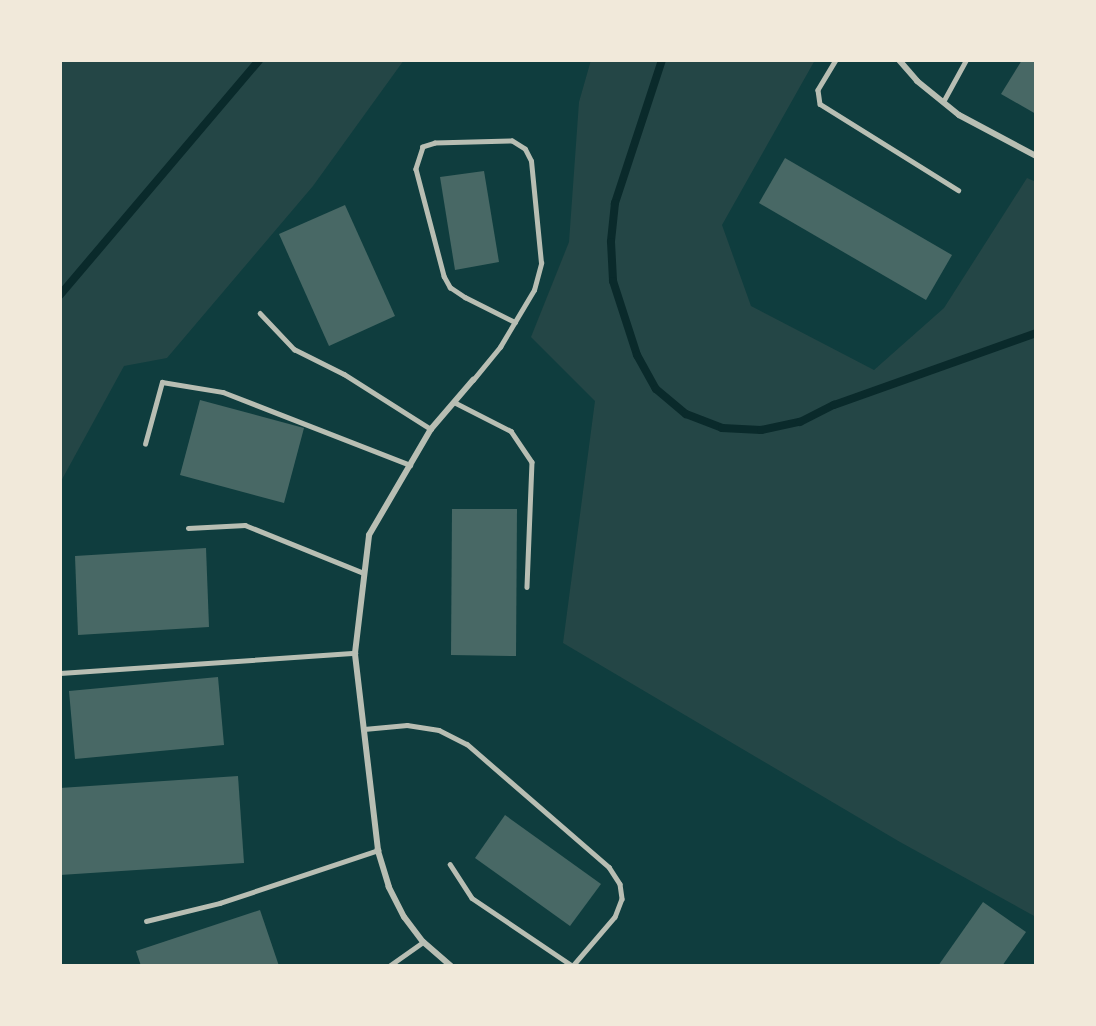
<!DOCTYPE html>
<style>
body{margin:0}
#map{position:relative;width:1096px;height:1026px;overflow:hidden;background:#0f3d3e;font-family:"PT Serif",serif}
div>[style]{position:absolute}
.green>*{inset:0;background:#244646}
.stream>*{height:8px;margin:-4px;padding:0 4px;transform-origin:4px;border-radius:4px;background:#0a2a2b}
.building>*{inset:0;background:#486865}
.service>*{height:4.5px;margin:-2.25px;padding:0 2.25px;transform-origin:2.25px;border-radius:2.25px;background:#b8beb3}
.minor>*{height:6px;margin:-3px;padding:0 3px;transform-origin:3px;border-radius:3px;background:#b8beb3}
span{translate:-50% -50%;white-space:nowrap;text-align:center;line-height:1.15;-webkit-text-stroke:4.5px #f1e9da;paint-order:stroke}
.frame{position:absolute;inset:0;border:62px solid #f1e9da;pointer-events:none}
</style>
<div id="map">
<div class="green">
<div style="clip-path:polygon(60px 60px,404px 60px,313px 186px,167px 358px,124px 366px,60px 483px)"></div>
<div style="clip-path:polygon(591px 60px,815px 60px,722px 225px,751px 306px,874px 370px,944px 308px,1027px 178px,1036px 182px,1036px 917px,900px 842px,563px 643px,595px 401px,531px 337px,569px 242px,579px 102px)"></div>
</div>
<div class="stream">
<div style="left:662px;top:60px;width:151px;rotate:108.2deg"></div>
<div style="left:615px;top:203px;width:39px;rotate:96deg"></div>
<div style="left:611px;top:242px;width:39px;rotate:87deg"></div>
<div style="left:613px;top:281px;width:78px;rotate:72deg"></div>
<div style="left:637px;top:355px;width:39px;rotate:61deg"></div>
<div style="left:656px;top:389px;width:39px;rotate:40deg"></div>
<div style="left:686px;top:414px;width:39px;rotate:21deg"></div>
<div style="left:722px;top:428px;width:39px;rotate:3deg"></div>
<div style="left:761px;top:430px;width:40px;rotate:-12deg"></div>
<div style="left:800px;top:422px;width:38px;rotate:-27deg"></div>
<div style="left:834px;top:405px;width:214px;rotate:-19.6deg"></div>
<div style="left:60px;top:295px;width:308px;rotate:-49.7deg"></div>
</div>
<div class="building">
<div style="clip-path:polygon(1022px 60px,1036px 60px,1036px 114px,1001px 94px)"></div>
<div style="clip-path:polygon(785px 158px,952px 255px,926px 300px,759px 203px)"></div>
<div style="clip-path:polygon(484px 171px,499px 262px,455px 270px,440px 177px)"></div>
<div style="clip-path:polygon(345px 205px,395px 316px,329px 346px,279px 234px)"></div>
<div style="clip-path:polygon(200px 400px,304px 428px,284px 503px,180px 475px)"></div>
<div style="clip-path:polygon(452px 509px,517px 509px,516px 656px,451px 655px)"></div>
<div style="clip-path:polygon(206px 548px,209px 627px,78px 635px,75px 556px)"></div>
<div style="clip-path:polygon(218px 677px,224px 745px,75px 759px,69px 691px)"></div>
<div style="clip-path:polygon(238px 776px,244px 863px,60px 875px,60px 788px)"></div>
<div style="clip-path:polygon(505px 815px,601px 884px,570px 926px,475px 858px)"></div>
<div style="clip-path:polygon(983px 902px,1026px 932px,1002px 966px,938px 966px)"></div>
<div style="clip-path:polygon(260px 910px,279px 966px,141px 966px,136px 951px)"></div>
</div>
<div class="service">
<div style="left:836px;top:60px;width:35px;rotate:121deg"></div>
<div style="left:818px;top:90px;width:14px;rotate:82deg"></div>
<div style="left:820px;top:104px;width:163px;rotate:31.9deg"></div>
<div style="left:943px;top:102px;width:48px;rotate:-61.3deg"></div>
<div style="left:260px;top:313px;width:50px;rotate:46.6deg"></div>
<div style="left:294px;top:349px;width:56px;rotate:26.6deg"></div>
<div style="left:344px;top:374px;width:103px;rotate:32.3deg"></div>
<div style="left:473px;top:380px;width:43px;rotate:-50.7deg"></div>
<div style="left:500px;top:347px;width:66px;rotate:-59.2deg"></div>
<div style="left:534px;top:290px;width:28px;rotate:-75deg"></div>
<div style="left:541px;top:263px;width:102px;rotate:-95.6deg"></div>
<div style="left:531px;top:161px;width:13px;rotate:-117deg"></div>
<div style="left:525px;top:149px;width:15px;rotate:-148deg"></div>
<div style="left:512px;top:141px;width:77px;rotate:178.5deg"></div>
<div style="left:435px;top:143px;width:13px;rotate:162deg"></div>
<div style="left:423px;top:147px;width:23px;rotate:108deg"></div>
<div style="left:416px;top:169px;width:111px;rotate:75.3deg"></div>
<div style="left:444px;top:276px;width:13px;rotate:61deg"></div>
<div style="left:450px;top:287px;width:18px;rotate:34deg"></div>
<div style="left:465px;top:297px;width:56px;rotate:26.6deg"></div>
<div style="left:454px;top:402px;width:64px;rotate:27deg"></div>
<div style="left:511px;top:431px;width:37px;rotate:56deg"></div>
<div style="left:532px;top:462px;width:125px;rotate:92.3deg"></div>
<div style="left:145px;top:444px;width:64px;rotate:-74.7deg"></div>
<div style="left:162px;top:382px;width:62px;rotate:9.3deg"></div>
<div style="left:223px;top:392px;width:201px;rotate:21.3deg"></div>
<div style="left:188px;top:528px;width:57px;rotate:-3deg"></div>
<div style="left:245px;top:525px;width:128px;rotate:22deg"></div>
<div style="left:60px;top:673px;width:296px;rotate:-3.9deg"></div>
<div style="left:364px;top:729px;width:43px;rotate:-5.3deg"></div>
<div style="left:407px;top:725px;width:32px;rotate:9deg"></div>
<div style="left:439px;top:730px;width:31px;rotate:27deg"></div>
<div style="left:467px;top:744px;width:188px;rotate:40.9deg"></div>
<div style="left:609px;top:867px;width:20px;rotate:57deg"></div>
<div style="left:620px;top:884px;width:15px;rotate:82deg"></div>
<div style="left:622px;top:899px;width:19px;rotate:111deg"></div>
<div style="left:615px;top:917px;width:65px;rotate:130.6deg"></div>
<div style="left:450px;top:864px;width:40px;rotate:57.1deg"></div>
<div style="left:472px;top:898px;width:122px;rotate:34deg"></div>
<div style="left:146px;top:921px;width:76px;rotate:-13.7deg"></div>
<div style="left:220px;top:903px;width:167px;rotate:-18.5deg"></div>
<div style="left:389px;top:966px;width:42px;rotate:-35.2deg"></div>
</div>
<div class="minor">
<div style="left:899px;top:60px;width:28px;rotate:49deg"></div>
<div style="left:917px;top:81px;width:54px;rotate:39deg"></div>
<div style="left:959px;top:115px;width:87px;rotate:28deg"></div>
<div style="left:451px;top:966px;width:37px;rotate:-139deg"></div>
<div style="left:423px;top:942px;width:31px;rotate:-127deg"></div>
<div style="left:404px;top:917px;width:34px;rotate:-117deg"></div>
<div style="left:389px;top:887px;width:39px;rotate:-107deg"></div>
<div style="left:378px;top:850px;width:198px;rotate:-96.7deg"></div>
<div style="left:355px;top:653px;width:119px;rotate:-83.2deg"></div>
<div style="left:369px;top:535px;width:123px;rotate:-59.7deg"></div>
<div style="left:431px;top:429px;width:65px;rotate:-49.4deg"></div>
</div>
<div class="frame"></div>
</div>
